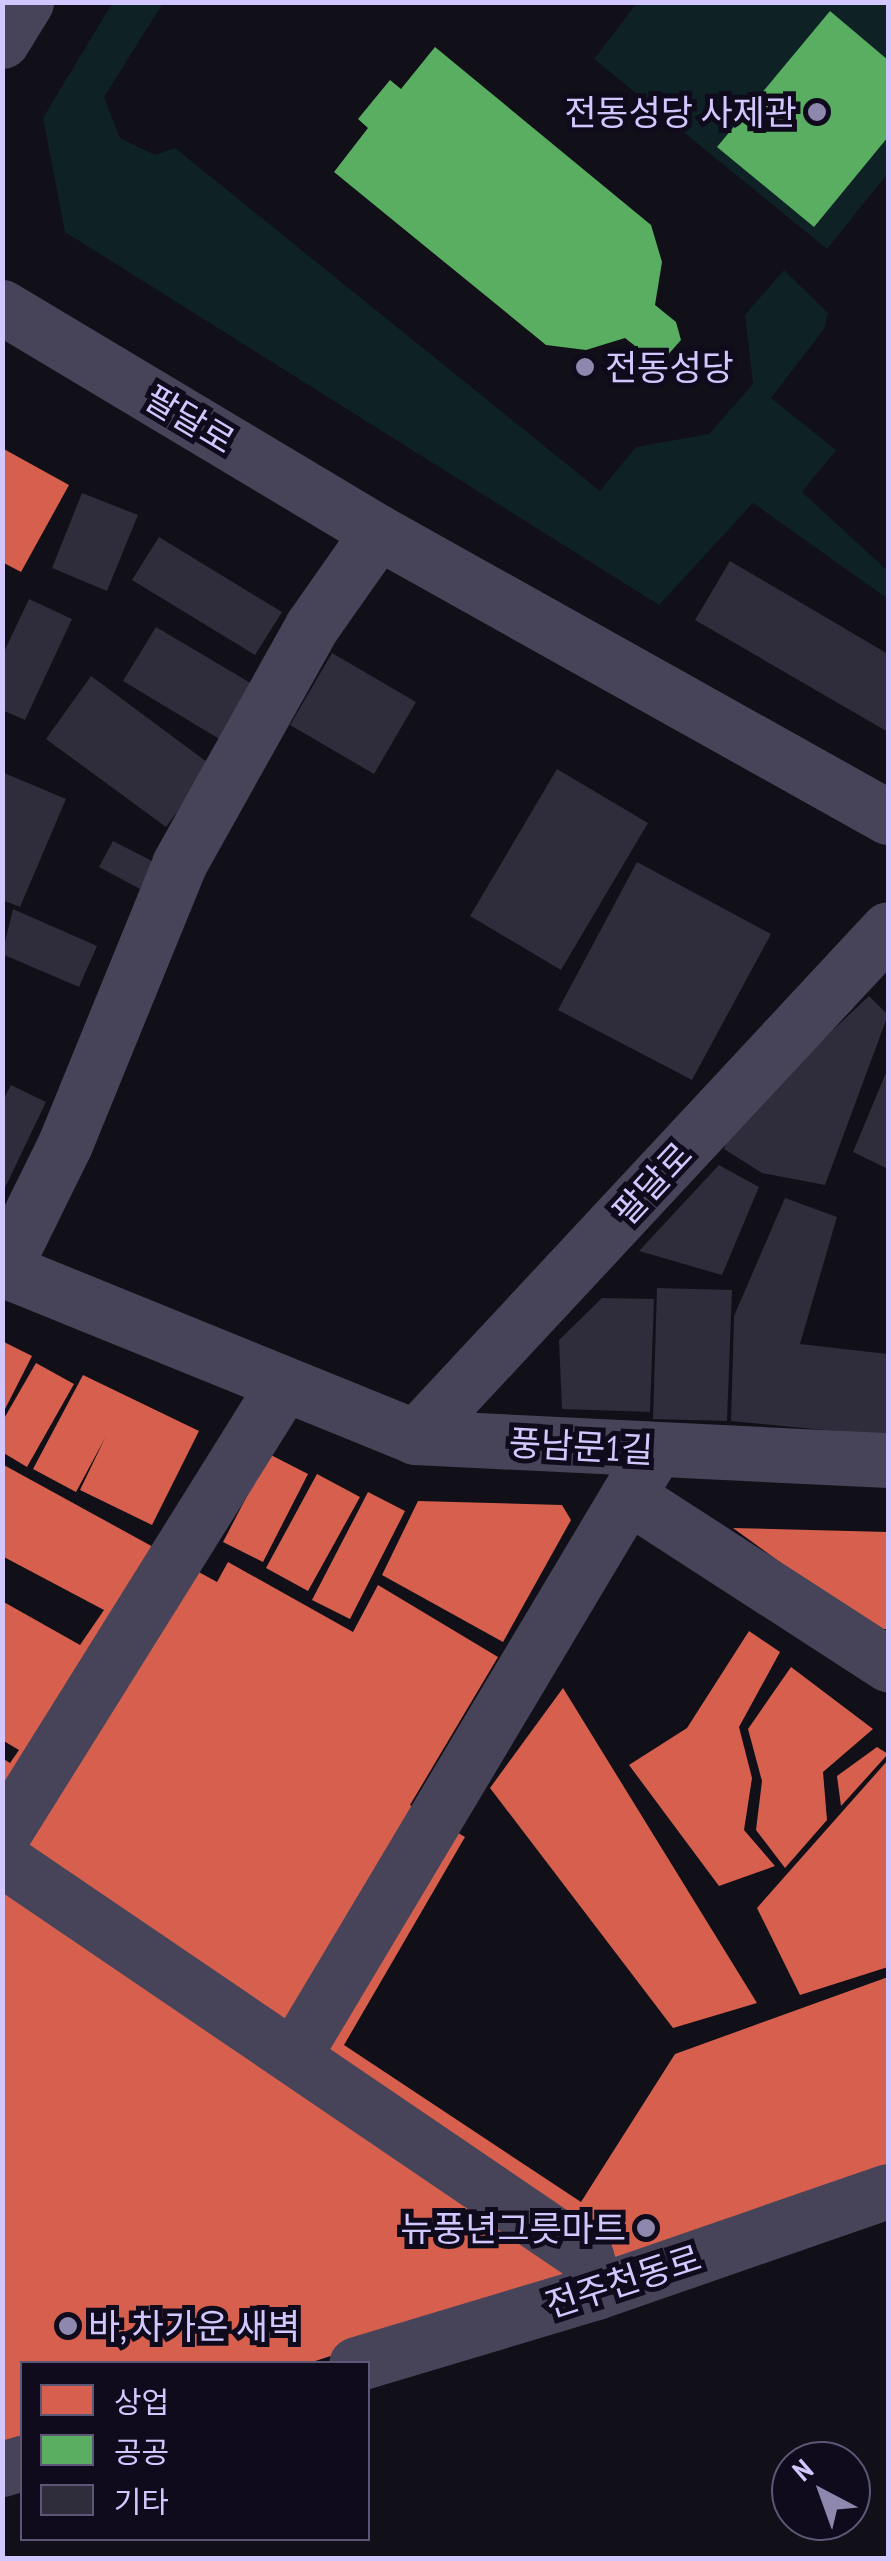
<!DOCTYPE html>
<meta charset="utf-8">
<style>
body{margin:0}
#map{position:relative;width:891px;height:2561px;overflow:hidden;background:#110f18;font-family:"PT Sans Narrow","Noto Sans KR",sans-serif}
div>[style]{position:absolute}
.green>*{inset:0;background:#0e2124}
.shops>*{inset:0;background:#d6604d}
.public>*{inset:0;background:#5aae61}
.building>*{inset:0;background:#2f2c3b}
.minor>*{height:55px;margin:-27.5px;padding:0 27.5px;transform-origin:27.5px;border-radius:27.5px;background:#474459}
.dots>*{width:28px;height:28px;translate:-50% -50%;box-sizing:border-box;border:5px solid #100b1c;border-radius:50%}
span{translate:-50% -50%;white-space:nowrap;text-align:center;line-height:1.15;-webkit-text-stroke:10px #100b1c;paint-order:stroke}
.poi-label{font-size:35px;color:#d2c7fe}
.right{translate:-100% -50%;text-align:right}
.left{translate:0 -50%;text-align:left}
.street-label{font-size:35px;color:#d2c7fe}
.frame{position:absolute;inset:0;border:5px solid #d2c7fe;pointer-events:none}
.legend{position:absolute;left:20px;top:2361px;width:350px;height:180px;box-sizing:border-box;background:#100b1c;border:2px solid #5e5676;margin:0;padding:12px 18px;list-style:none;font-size:30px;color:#d2c7fe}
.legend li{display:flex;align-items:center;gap:20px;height:50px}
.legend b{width:50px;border:2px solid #5e5676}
.north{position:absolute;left:771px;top:2441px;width:100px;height:100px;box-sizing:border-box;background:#100b1c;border:2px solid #5e5676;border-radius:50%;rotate:319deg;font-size:28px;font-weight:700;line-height:40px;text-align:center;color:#d2c7fe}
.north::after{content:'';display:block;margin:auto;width:35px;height:45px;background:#8e87ae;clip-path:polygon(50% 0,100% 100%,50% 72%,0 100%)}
</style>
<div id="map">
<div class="green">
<div style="clip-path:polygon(113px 2px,163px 3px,104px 97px,120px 138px,155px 155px,175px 148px,600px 491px,636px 447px,709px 434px,753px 384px,745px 315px,784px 270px,828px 313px,824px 329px,771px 398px,836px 450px,802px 492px,888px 571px,888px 599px,753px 503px,659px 605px,65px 232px,43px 118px)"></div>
<div style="clip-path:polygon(637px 3px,888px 3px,888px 173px,827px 249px,594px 59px)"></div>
</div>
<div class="shops">
<div style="clip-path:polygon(2px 448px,69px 485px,21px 572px,2px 562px)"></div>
<div style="clip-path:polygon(2px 1341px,32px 1356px,2px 1415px)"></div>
<div style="clip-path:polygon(36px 1363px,74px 1384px,27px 1467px,2px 1452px,2px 1422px)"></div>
<div style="clip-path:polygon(83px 1375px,199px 1431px,152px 1525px,80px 1490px,105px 1438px,76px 1492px,33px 1469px)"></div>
<div style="clip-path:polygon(269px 1454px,308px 1474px,263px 1562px,223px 1542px)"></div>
<div style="clip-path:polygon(2px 1464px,217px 1582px,228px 1562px,353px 1632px,378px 1585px,498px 1657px,410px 1805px,465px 1837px,344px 2045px,581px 2202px,675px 2054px,888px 1977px,888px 2176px,306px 2364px,22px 2364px,22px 2452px,2px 2458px,2px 1758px,10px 1763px,19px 1750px,2px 1740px,2px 1601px,80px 1645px,104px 1610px,2px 1556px)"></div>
<div style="clip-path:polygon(317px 1474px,360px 1497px,308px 1591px,266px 1568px)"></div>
<div style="clip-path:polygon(368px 1492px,405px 1511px,350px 1619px,312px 1600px)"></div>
<div style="clip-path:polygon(418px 1501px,562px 1505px,571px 1520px,503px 1642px,382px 1575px)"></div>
<div style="clip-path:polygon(733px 1528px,888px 1532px,888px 1629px,872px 1629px)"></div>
<div style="clip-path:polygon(749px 1631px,780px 1652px,739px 1727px,752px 1778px,744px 1830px,775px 1866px,719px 1886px,629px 1765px,687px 1728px)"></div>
<div style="clip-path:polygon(791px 1667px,873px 1729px,823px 1772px,827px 1820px,785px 1868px,756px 1830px,762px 1781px,748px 1729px)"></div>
<div style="clip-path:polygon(563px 1688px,757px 2003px,673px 2028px,490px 1788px)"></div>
<div style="clip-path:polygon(877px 1747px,888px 1754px,841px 1806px,837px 1776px)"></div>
<div style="clip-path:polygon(888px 1760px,888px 1967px,800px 1995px,757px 1908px)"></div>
</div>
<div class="public">
<div style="clip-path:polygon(830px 11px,888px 60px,888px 137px,814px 227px,717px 147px)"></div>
<div style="clip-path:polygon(435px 47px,651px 225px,662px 262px,655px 305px,676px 322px,681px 340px,665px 358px,648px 356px,625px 338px,586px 350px,546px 345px,334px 172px,368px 128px,358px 119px,390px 80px,401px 89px)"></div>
</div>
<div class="building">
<div style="clip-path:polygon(82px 493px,138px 515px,107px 591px,52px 568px)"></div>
<div style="clip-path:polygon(159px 537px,282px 612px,255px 655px,132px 580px)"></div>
<div style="clip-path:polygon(730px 561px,888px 654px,888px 732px,695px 620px)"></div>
<div style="clip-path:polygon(29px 599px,72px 619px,25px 720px,2px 710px,2px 656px)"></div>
<div style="clip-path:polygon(156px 627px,254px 685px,221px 740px,123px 681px)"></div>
<div style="clip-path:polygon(332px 653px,416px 702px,374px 774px,290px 725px)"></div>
<div style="clip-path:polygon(91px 676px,211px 765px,166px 827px,46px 739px)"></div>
<div style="clip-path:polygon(557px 769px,648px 823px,561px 970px,470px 916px)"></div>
<div style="clip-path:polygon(2px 772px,66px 799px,20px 907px,2px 900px)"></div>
<div style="clip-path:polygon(113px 841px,154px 862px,140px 889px,99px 867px)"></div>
<div style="clip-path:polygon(637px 862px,771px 934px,692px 1080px,558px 1010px)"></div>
<div style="clip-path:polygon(13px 909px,97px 946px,79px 987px,2px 954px)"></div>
<div style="clip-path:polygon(869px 996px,888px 1015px,825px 1185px,762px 1173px,724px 1149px,734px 1123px)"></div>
<div style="clip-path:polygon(888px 1068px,888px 1169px,853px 1152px)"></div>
<div style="clip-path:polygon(11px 1085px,46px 1102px,2px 1194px,2px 1102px)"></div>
<div style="clip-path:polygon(719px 1165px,759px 1187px,722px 1275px,639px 1251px)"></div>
<div style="clip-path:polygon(785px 1198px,837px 1217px,800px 1344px,888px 1354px,888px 1436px,731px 1421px,734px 1316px)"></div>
<div style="clip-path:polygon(657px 1288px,732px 1290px,727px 1421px,653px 1419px)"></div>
<div style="clip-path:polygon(602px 1298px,654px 1299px,650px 1412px,562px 1409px,559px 1340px)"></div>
</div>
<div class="minor">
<div style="left:2px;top:41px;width:46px;rotate:-58.4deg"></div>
<div style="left:2px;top:307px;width:438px;rotate:30.9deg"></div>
<div style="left:378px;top:532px;width:584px;rotate:29.2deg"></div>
<div style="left:2px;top:1269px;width:446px;rotate:22.1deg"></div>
<div style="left:415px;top:1437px;width:474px;rotate:2.8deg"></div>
<div style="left:3px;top:1270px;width:140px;rotate:-63.8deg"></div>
<div style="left:65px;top:1144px;width:302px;rotate:-67.8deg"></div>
<div style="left:179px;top:864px;width:273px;rotate:-60.8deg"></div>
<div style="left:312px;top:626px;width:115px;rotate:-54.9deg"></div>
<div style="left:415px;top:1437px;width:694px;rotate:-47.04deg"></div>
<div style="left:628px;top:1496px;width:310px;rotate:32.9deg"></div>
<div style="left:2px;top:1836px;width:533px;rotate:-58.04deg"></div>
<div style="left:2px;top:1859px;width:706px;rotate:34.21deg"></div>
<div style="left:586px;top:2256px;width:37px;rotate:74deg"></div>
<div style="left:294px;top:2055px;width:705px;rotate:-59.18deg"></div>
<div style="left:356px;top:2364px;width:251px;rotate:-16.7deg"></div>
<div style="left:596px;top:2292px;width:309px;rotate:-19.1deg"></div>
<div style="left:2px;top:2469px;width:21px;rotate:-17deg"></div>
</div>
<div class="dots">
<div style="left:817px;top:112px;background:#8e87ae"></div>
<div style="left:585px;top:367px;background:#8e87ae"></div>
<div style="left:646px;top:2228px;background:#8e87ae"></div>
<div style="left:68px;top:2326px;background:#8e87ae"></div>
</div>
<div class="poi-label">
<span class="right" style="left:797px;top:112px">전동성당 사제관</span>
<span class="left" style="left:605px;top:367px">전동성당</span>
<span class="right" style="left:626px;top:2228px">뉴풍년그릇마트</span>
<span class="left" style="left:88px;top:2326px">바, 차가운 새벽</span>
</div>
<div class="street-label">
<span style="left:190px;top:419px;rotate:31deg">팔달로</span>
<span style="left:652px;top:1183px;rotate:-47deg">팔달로</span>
<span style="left:581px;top:1446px;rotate:3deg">풍남문1길</span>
<span style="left:623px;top:2281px;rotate:-18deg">전주천동로</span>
</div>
<div class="frame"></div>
<ul class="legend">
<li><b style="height:28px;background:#d6604d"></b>상업</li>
<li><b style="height:28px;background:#5aae61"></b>공공</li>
<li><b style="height:28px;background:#2f2c3b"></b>기타</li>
</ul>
<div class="north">N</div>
</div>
